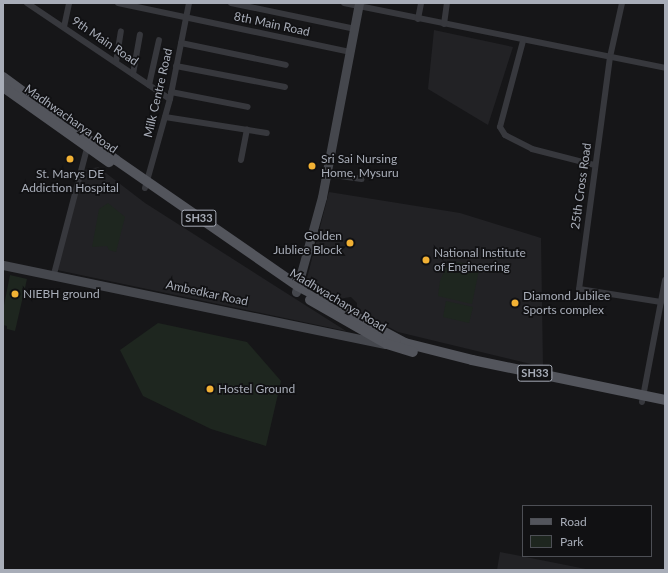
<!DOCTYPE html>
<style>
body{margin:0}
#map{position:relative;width:668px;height:573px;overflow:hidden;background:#161618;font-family:Lato,sans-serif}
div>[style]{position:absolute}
.built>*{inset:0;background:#222225}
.green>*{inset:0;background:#1e261f}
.street>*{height:6px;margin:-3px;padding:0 3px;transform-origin:3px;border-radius:3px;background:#37383d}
.secondary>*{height:9px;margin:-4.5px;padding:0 4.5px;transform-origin:4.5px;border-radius:4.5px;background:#45474d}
.primary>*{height:10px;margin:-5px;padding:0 5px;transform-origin:5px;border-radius:5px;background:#53555c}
.dots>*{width:11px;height:11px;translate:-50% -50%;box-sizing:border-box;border:2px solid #111113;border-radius:50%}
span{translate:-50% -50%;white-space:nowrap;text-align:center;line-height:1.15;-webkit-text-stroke:3.5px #111113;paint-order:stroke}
.shield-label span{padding:1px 3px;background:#111113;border:1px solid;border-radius:3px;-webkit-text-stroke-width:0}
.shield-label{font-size:11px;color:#a8adb8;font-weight:700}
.street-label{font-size:12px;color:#a8adb8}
.poi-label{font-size:12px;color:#a8adb8}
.left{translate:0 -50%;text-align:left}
.right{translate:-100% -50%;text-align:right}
.frame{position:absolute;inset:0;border:4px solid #a8adb8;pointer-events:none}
.legend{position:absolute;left:522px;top:505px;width:130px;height:52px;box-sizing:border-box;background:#111113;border:1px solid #4d4f55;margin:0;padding:5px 7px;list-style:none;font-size:12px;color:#a8adb8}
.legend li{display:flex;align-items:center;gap:8px;height:20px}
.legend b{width:20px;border:1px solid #4d4f55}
</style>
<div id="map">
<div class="built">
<div style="clip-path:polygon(434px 30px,513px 47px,488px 125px,428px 89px)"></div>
<div style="clip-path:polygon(98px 167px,145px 203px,346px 331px,57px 270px,80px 171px)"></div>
<div style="clip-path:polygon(329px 192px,460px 213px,541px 238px,543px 367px,398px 332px,357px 310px,357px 303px,351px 297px,338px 299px,306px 282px)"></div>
<div style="clip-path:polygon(500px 552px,591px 570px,497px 570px)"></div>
</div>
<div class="green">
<div style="clip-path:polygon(108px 203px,125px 217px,116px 252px,109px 250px,107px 246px,92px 247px,99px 209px)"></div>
<div style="clip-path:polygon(449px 261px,480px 265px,472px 304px,438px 296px,440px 281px)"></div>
<div style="clip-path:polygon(10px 275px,27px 279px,15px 331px,7px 329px,7px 326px,3px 325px,3px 310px)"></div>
<div style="clip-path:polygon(446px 301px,473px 307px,469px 323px,443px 317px)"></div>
<div style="clip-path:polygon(158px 323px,247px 342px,281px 381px,266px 446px,211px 429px,143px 396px,120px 350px)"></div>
</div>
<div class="street">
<div style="left:27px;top:3px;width:172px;rotate:33.9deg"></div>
<div style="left:118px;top:3px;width:238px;rotate:11.9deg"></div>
<div style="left:231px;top:3px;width:127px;rotate:11.8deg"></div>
<div style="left:344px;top:3px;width:328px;rotate:11.4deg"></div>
<div style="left:622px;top:3px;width:55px;rotate:102.5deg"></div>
<div style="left:610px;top:57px;width:234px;rotate:97.6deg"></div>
<div style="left:579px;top:289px;width:83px;rotate:9deg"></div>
<div style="left:418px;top:19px;width:16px;rotate:-79deg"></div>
<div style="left:444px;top:24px;width:21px;rotate:-82deg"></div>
<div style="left:64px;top:27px;width:25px;rotate:-78deg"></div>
<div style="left:523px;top:41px;width:89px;rotate:105deg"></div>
<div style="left:500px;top:127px;width:9px;rotate:58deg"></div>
<div style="left:505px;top:135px;width:30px;rotate:27deg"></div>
<div style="left:532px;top:149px;width:65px;rotate:14.3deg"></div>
<div style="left:181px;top:43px;width:107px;rotate:11.8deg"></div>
<div style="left:116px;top:62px;width:31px;rotate:-81deg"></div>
<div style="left:176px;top:66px;width:111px;rotate:10.9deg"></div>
<div style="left:133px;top:74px;width:40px;rotate:-80deg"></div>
<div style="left:149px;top:85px;width:46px;rotate:-77.5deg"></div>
<div style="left:171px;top:92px;width:78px;rotate:11deg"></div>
<div style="left:165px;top:117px;width:103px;rotate:8.9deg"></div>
<div style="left:241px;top:160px;width:31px;rotate:-79deg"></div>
<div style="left:326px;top:174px;width:36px;rotate:8deg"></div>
<div style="left:145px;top:188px;width:92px;rotate:-74.3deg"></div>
<div style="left:170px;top:99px;width:98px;rotate:-78.8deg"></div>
<div style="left:54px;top:274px;width:134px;rotate:-75.3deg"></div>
<div style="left:642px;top:402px;width:124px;rotate:-79.3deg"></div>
</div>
<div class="secondary">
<div style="left:3px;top:265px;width:389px;rotate:11.7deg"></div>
<div style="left:296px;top:292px;width:98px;rotate:-74.7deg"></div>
<div style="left:322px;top:197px;width:197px;rotate:-79.2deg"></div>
</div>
<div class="primary">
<div style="left:3px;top:77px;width:140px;rotate:36.3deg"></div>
<div style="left:116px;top:160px;width:221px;rotate:34.7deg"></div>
<div style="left:298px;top:286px;width:121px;rotate:28deg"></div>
<div style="left:405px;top:343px;width:69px;rotate:14.2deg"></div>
<div style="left:472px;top:360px;width:197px;rotate:11.7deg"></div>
<div style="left:3px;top:87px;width:130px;rotate:35.3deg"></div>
<div style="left:310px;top:300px;width:89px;rotate:29.7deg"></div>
<div style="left:387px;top:344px;width:27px;rotate:17deg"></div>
</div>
<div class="dots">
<div style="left:70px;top:159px;background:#f2b134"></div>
<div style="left:312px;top:166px;background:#f2b134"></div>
<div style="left:350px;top:243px;background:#f2b134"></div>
<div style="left:426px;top:260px;background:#f2b134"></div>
<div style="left:15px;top:294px;background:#f2b134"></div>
<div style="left:515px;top:303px;background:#f2b134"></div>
<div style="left:210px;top:389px;background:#f2b134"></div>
</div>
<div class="shield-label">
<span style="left:199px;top:218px">SH33</span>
<span style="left:535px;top:373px">SH33</span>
</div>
<div class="street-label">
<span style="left:272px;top:24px;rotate:12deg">8th Main Road</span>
<span style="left:105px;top:41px;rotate:34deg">9th Main Road</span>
<span style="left:158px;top:93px;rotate:-77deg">Milk Centre Road</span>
<span style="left:71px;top:119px;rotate:35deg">Madhwacharya Road</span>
<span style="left:581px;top:186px;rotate:-82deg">25th Cross Road</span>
<span style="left:207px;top:293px;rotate:12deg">Ambedkar Road</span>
<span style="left:338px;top:300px;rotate:31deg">Madhwacharya Road</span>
</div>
<div class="poi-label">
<span class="left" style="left:321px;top:166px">Sri Sai Nursing<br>Home, Mysuru</span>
<span style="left:70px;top:181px">St. Marys DE<br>Addiction Hospital</span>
<span class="right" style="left:342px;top:243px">Golden<br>Jubliee Block</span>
<span class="left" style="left:434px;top:260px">National Institute<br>of Engineering</span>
<span class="left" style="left:23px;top:294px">NIEBH ground</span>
<span class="left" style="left:523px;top:303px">Diamond Jubilee<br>Sports complex</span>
<span class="left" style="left:218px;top:389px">Hostel Ground</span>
</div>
<div class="frame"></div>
<ul class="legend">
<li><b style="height:5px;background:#53555c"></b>Road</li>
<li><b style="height:11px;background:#1e261f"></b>Park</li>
</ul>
</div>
